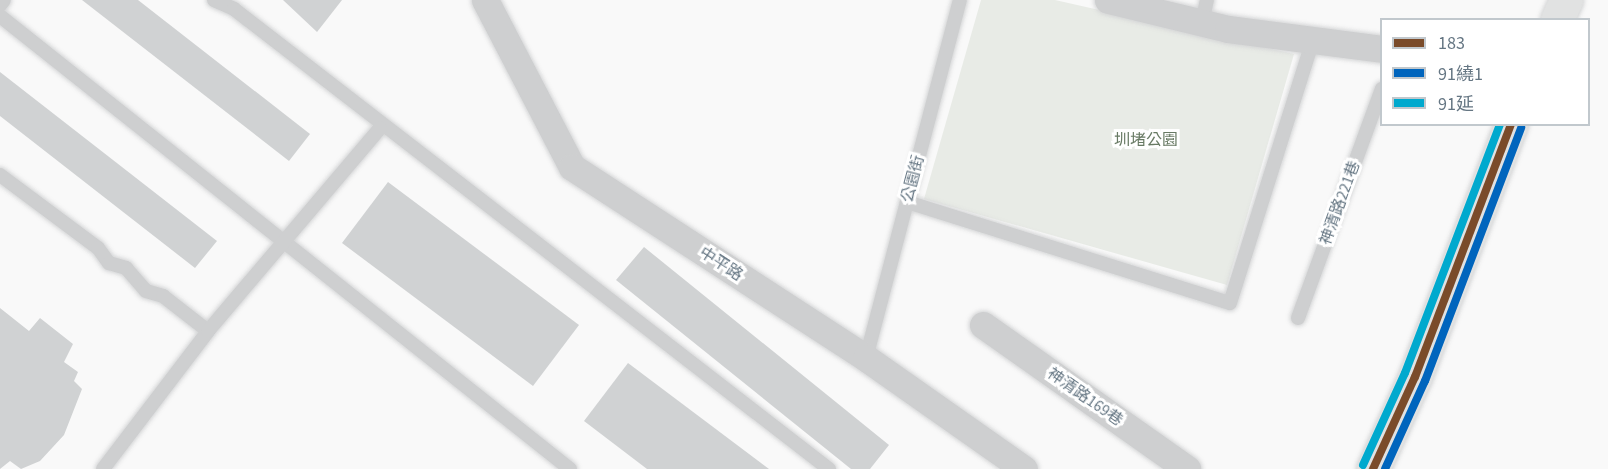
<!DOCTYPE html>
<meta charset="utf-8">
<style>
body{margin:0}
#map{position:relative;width:1608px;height:469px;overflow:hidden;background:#f9f9f9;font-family:"Source Sans 3","Noto Sans TC",sans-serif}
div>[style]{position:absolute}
.green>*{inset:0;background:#e8ebe6}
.building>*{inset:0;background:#d0d2d3}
.roads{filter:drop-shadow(0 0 2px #d5d6d7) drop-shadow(0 0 2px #d5d6d7)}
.lane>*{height:14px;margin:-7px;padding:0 7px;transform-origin:7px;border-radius:7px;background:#cecfd0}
.street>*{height:27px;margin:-13.5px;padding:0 13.5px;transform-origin:13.5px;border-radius:13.5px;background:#cecfd0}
.secondary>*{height:33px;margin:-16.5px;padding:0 16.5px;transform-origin:16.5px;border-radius:16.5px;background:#e1e2e2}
.bus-1>*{height:8px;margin:-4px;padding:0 4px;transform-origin:4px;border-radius:4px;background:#7a4b2a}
.bus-2>*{height:8px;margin:-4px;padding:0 4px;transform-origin:4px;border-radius:4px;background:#0065bd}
.bus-3>*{height:8px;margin:-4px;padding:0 4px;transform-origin:4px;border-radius:4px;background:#00a9ce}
span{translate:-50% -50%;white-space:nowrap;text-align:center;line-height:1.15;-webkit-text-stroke:6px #fff;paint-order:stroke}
.park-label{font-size:16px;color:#687a64}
.street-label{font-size:16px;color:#657683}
.legend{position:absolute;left:1380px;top:18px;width:210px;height:108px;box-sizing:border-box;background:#fff;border:2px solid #c1c8cd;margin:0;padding:8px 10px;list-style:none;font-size:18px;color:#657683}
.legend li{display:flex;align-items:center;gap:12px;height:30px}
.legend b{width:30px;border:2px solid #c1c8cd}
</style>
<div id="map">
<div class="green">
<div style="clip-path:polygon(981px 0,1055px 0,1294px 54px,1227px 285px,924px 199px)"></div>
</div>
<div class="building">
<div style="clip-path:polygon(82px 0,138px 0,310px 134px,289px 161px)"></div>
<div style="clip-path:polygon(283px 0,342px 0,317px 32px)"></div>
<div style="clip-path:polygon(0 72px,217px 241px,195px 268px,0 116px)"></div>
<div style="clip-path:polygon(388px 182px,579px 325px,533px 386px,342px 243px)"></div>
<div style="clip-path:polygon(644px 247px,889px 445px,870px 469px,851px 469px,616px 280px)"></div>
<div style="clip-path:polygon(0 308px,29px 331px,40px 318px,73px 344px,64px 362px,78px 372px,74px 381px,82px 389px,64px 435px,40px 461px,21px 469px,10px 461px,0 469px)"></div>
<div style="clip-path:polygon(628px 363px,769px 469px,647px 469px,584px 421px)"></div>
</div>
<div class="roads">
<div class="lane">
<div style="left:214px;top:0;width:22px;rotate:24deg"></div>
<div style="left:234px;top:9px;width:752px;rotate:37.71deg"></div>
<div style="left:0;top:5px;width:6px;rotate:-51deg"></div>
<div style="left:0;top:16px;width:728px;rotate:38.48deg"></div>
<div style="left:1202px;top:23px;width:24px;rotate:-78deg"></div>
<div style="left:0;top:175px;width:122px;rotate:36.7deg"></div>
<div style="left:98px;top:248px;width:19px;rotate:54deg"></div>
<div style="left:109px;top:263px;width:18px;rotate:16deg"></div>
<div style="left:126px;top:268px;width:30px;rotate:49deg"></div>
<div style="left:146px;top:291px;width:18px;rotate:16deg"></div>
<div style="left:163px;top:296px;width:57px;rotate:37.9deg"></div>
<div style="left:907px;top:202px;width:338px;rotate:17.4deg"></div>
<div style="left:1230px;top:303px;width:276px;rotate:-72.5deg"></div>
<div style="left:1298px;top:318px;width:244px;rotate:-69.9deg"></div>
<div style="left:866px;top:358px;width:370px;rotate:-75.3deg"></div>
<div style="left:103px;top:469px;width:173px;rotate:-52.7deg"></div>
<div style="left:208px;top:331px;width:266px;rotate:-49.7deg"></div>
</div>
<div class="street">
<div style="left:485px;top:0;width:188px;rotate:62.5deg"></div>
<div style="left:572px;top:167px;width:351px;rotate:33deg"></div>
<div style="left:866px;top:358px;width:193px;rotate:35.1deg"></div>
<div style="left:1108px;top:0;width:123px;rotate:13.6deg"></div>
<div style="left:1228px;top:29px;width:155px;rotate:7.4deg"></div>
<div style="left:983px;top:325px;width:250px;rotate:35.2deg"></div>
</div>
<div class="secondary">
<div style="left:1557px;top:20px;width:22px;rotate:-66deg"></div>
<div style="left:1373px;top:469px;width:101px;rotate:-65.5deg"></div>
<div style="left:1415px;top:377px;width:271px;rotate:-69.2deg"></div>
</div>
</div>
<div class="bus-1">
<div style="left:1373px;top:469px;width:101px;rotate:-65.5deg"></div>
<div style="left:1415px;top:377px;width:271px;rotate:-69.2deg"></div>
</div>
<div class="bus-2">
<div style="left:1385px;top:469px;width:97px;rotate:-65.6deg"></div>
<div style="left:1425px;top:381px;width:271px;rotate:-69.2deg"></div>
</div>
<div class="bus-3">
<div style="left:1363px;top:465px;width:101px;rotate:-65.5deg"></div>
<div style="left:1405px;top:373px;width:267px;rotate:-69.1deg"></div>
</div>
<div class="park-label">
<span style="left:1146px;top:140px">圳堵公園</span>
</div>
<div class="street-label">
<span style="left:913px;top:179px;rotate:-75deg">公園街</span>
<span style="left:1340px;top:203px;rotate:-70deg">神清路221巷</span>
<span style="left:721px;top:264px;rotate:33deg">中平路</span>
<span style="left:1085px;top:397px;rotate:35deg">神清路169巷</span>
</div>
<ul class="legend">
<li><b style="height:8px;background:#7a4b2a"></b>183</li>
<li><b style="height:8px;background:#0065bd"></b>91繞1</li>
<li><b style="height:8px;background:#00a9ce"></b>91延</li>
</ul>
</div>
